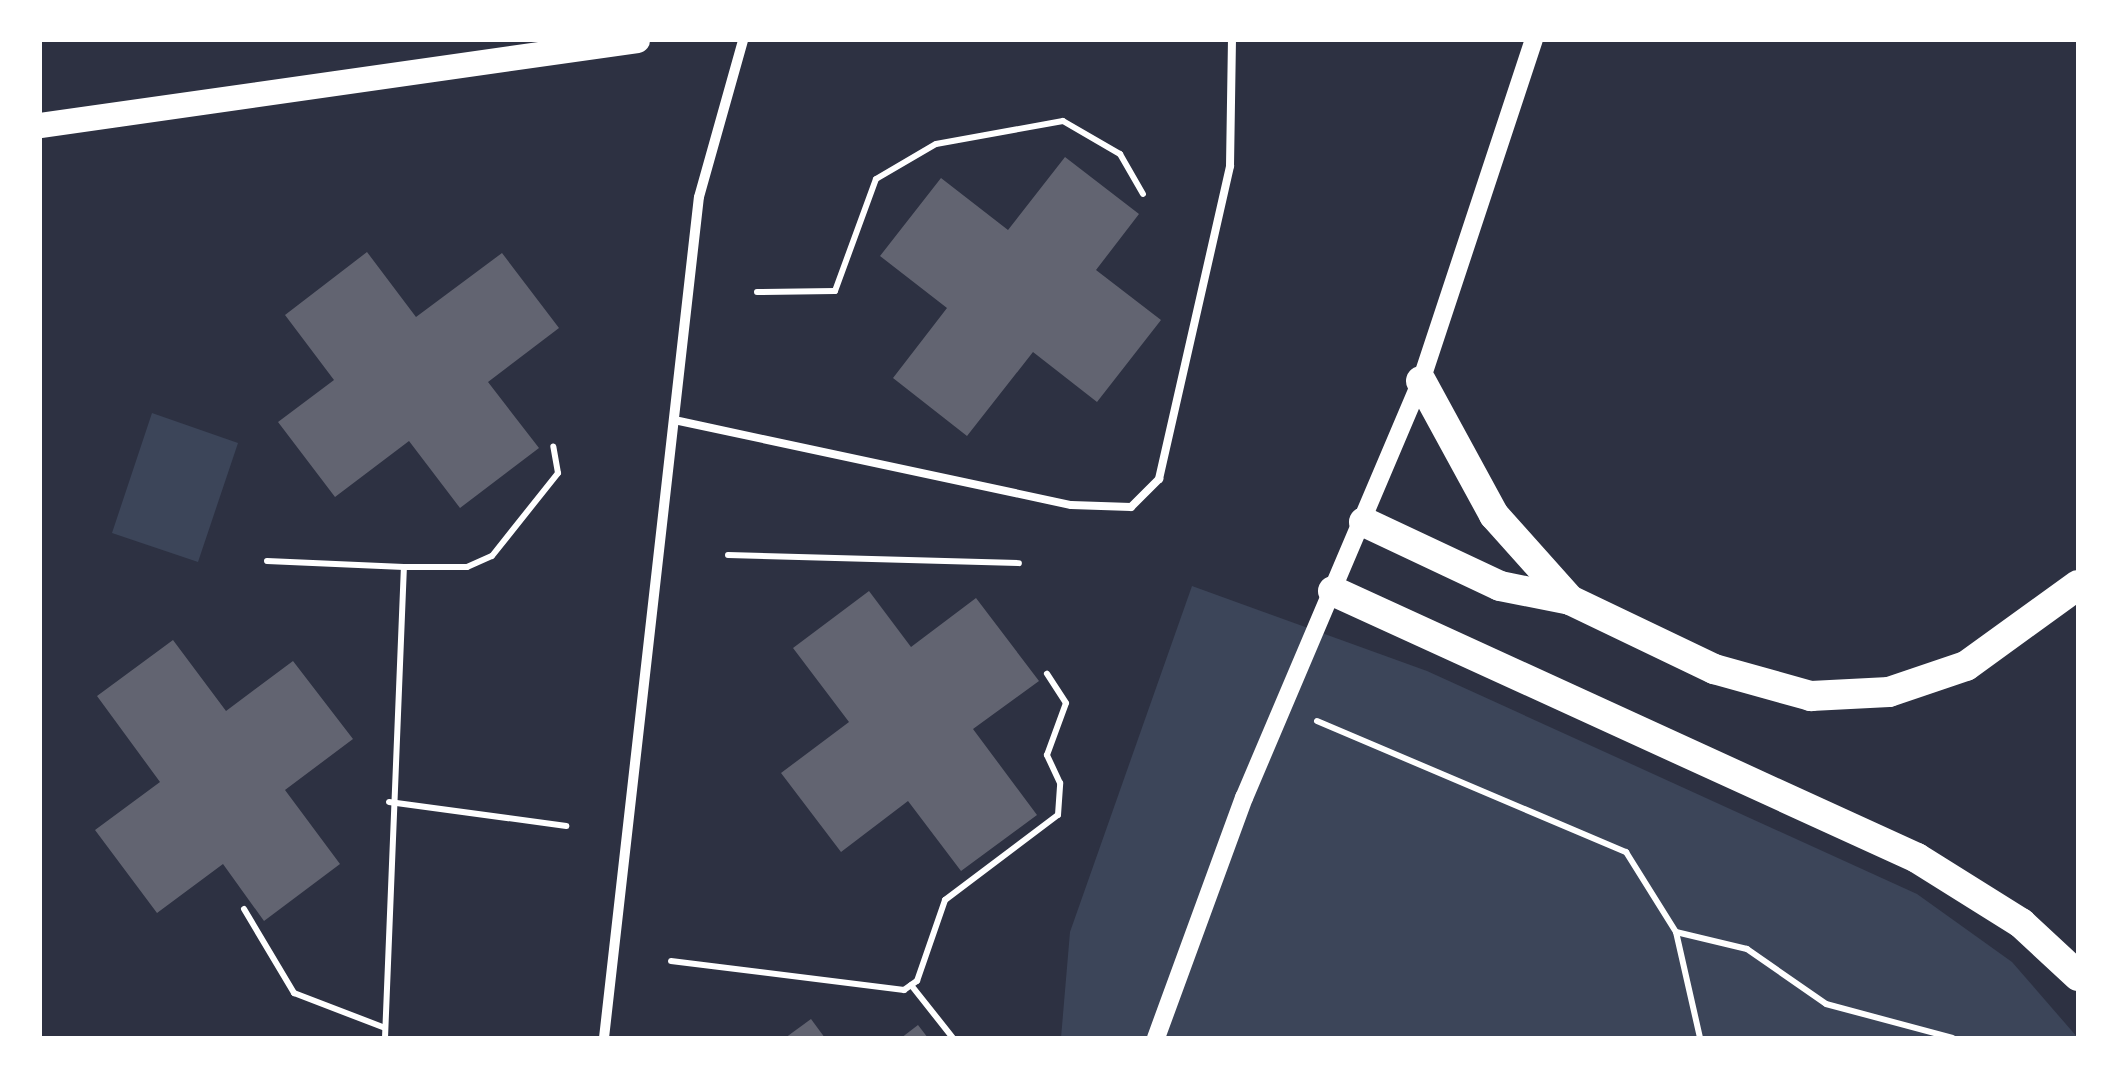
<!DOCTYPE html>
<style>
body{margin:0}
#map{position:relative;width:2118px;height:1078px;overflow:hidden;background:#2d3142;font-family:Figtree,sans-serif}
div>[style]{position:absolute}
.green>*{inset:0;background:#3c4559}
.building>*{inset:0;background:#626471}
.path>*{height:6px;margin:-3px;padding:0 3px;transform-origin:3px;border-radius:3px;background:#fff}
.service>*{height:8px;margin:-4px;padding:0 4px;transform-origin:4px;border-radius:4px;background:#fff}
.minor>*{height:10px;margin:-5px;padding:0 5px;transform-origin:5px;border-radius:5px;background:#fff}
.tertiary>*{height:18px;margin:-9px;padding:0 9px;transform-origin:9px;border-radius:9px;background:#fff}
.primary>*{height:25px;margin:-12.5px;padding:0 12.5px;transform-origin:12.5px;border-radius:12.5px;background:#fff}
.motorway>*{height:30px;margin:-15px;padding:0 15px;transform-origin:15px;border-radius:15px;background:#fff}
span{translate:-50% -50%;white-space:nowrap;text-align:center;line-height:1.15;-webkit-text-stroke:9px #fff;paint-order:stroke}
.frame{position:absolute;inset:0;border:42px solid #fff;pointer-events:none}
</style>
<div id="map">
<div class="green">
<div style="clip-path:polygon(152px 413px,238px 443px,198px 562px,112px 533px)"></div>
<div style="clip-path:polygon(1192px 586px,1427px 671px,1917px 894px,2012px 962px,2078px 1038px,1061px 1038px,1070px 932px)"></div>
</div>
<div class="building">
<div style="clip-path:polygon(1065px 157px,1139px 214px,1096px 270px,1161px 320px,1097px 402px,1033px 352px,967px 436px,893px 378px,947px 308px,880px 256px,941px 178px,1008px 230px)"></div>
<div style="clip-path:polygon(367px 252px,416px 317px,502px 253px,559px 328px,488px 382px,539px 448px,460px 508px,409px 441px,335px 497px,278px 422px,334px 380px,285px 315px)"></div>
<div style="clip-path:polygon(869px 591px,911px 647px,976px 598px,1039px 681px,973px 729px,1037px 815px,961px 871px,908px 801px,841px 852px,781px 773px,849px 722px,793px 648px)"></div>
<div style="clip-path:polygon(173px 640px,226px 711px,293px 661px,353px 739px,285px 790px,340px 864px,264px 921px,223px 864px,157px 913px,95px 830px,160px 782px,97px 696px)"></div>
<div style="clip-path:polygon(811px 1019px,825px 1038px,785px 1038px)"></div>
<div style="clip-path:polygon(918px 1025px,928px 1038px,901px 1038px)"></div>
</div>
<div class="path">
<div style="left:757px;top:292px;width:78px;rotate:-0.7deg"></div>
<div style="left:835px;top:291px;width:119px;rotate:-69.9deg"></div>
<div style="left:876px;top:179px;width:69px;rotate:-30.3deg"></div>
<div style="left:936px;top:144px;width:129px;rotate:-10.3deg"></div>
<div style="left:1063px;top:121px;width:66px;rotate:30.1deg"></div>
<div style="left:1120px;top:154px;width:46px;rotate:60.1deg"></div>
<div style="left:728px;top:555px;width:291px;rotate:1.6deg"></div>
<div style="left:267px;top:561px;width:137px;rotate:2.5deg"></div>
<div style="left:1317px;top:721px;width:336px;rotate:23deg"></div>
<div style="left:1626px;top:852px;width:94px;rotate:58deg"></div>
<div style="left:1676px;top:932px;width:109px;rotate:77.2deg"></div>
<div style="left:389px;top:802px;width:179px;rotate:7.7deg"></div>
<div style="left:244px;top:909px;width:98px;rotate:59.2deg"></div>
<div style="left:294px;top:993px;width:97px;rotate:21deg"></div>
<div style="left:1676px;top:932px;width:73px;rotate:13.5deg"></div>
<div style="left:1747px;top:949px;width:96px;rotate:34.8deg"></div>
<div style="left:1826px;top:1004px;width:131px;rotate:15deg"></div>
<div style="left:671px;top:961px;width:235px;rotate:7.1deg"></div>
<div style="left:904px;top:990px;width:16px;rotate:-35deg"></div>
<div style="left:917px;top:981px;width:86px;rotate:-70.9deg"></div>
<div style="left:945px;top:900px;width:141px;rotate:-37deg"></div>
<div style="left:1058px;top:815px;width:32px;rotate:-86deg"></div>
<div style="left:1060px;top:783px;width:31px;rotate:-115deg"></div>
<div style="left:1047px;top:755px;width:55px;rotate:-69.9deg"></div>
<div style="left:1066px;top:703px;width:35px;rotate:-123deg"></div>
<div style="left:911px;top:985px;width:68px;rotate:51.6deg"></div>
<div style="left:385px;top:1038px;width:471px;rotate:-87.7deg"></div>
<div style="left:404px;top:567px;width:63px"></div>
<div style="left:467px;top:567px;width:27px;rotate:-24deg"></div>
<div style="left:492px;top:556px;width:106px;rotate:-51.5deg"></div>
<div style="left:558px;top:473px;width:27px;rotate:-100deg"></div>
</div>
<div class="service">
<div style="left:679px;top:421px;width:401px;rotate:12.1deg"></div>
<div style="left:1071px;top:505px;width:60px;rotate:1.9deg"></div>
<div style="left:1131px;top:507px;width:40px;rotate:-45deg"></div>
<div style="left:1159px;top:479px;width:321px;rotate:-77.2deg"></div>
<div style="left:1230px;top:166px;width:126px;rotate:-89.1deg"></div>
</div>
<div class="minor">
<div style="left:604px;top:1038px;width:846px;rotate:-83.56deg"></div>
<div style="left:699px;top:197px;width:163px;rotate:-74.3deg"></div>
</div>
<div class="tertiary">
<div style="left:1156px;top:1038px;width:256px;rotate:-69.9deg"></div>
<div style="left:1244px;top:798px;width:453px;rotate:-67deg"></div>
<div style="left:1421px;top:381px;width:359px;rotate:-71.7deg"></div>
</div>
<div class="primary">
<div style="left:40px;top:125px;width:603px;rotate:-8.1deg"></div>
</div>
<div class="motorway">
<div style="left:1421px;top:381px;width:153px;rotate:61.4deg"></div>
<div style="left:1494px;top:515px;width:114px;rotate:48.2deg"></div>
<div style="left:1364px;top:522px;width:150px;rotate:25.2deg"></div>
<div style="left:1500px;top:586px;width:71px;rotate:11.3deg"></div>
<div style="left:1570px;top:600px;width:160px;rotate:25.6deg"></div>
<div style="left:1714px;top:669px;width:101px;rotate:15.6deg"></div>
<div style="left:1811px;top:696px;width:78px;rotate:-2.9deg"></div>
<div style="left:1889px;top:692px;width:81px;rotate:-18.7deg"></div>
<div style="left:1966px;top:666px;width:138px;rotate:-35.9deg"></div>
<div style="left:1333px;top:591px;width:642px;rotate:24.57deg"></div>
<div style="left:1917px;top:858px;width:123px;rotate:32deg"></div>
<div style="left:2021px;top:923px;width:78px;rotate:42.9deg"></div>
</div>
<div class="frame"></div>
</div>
